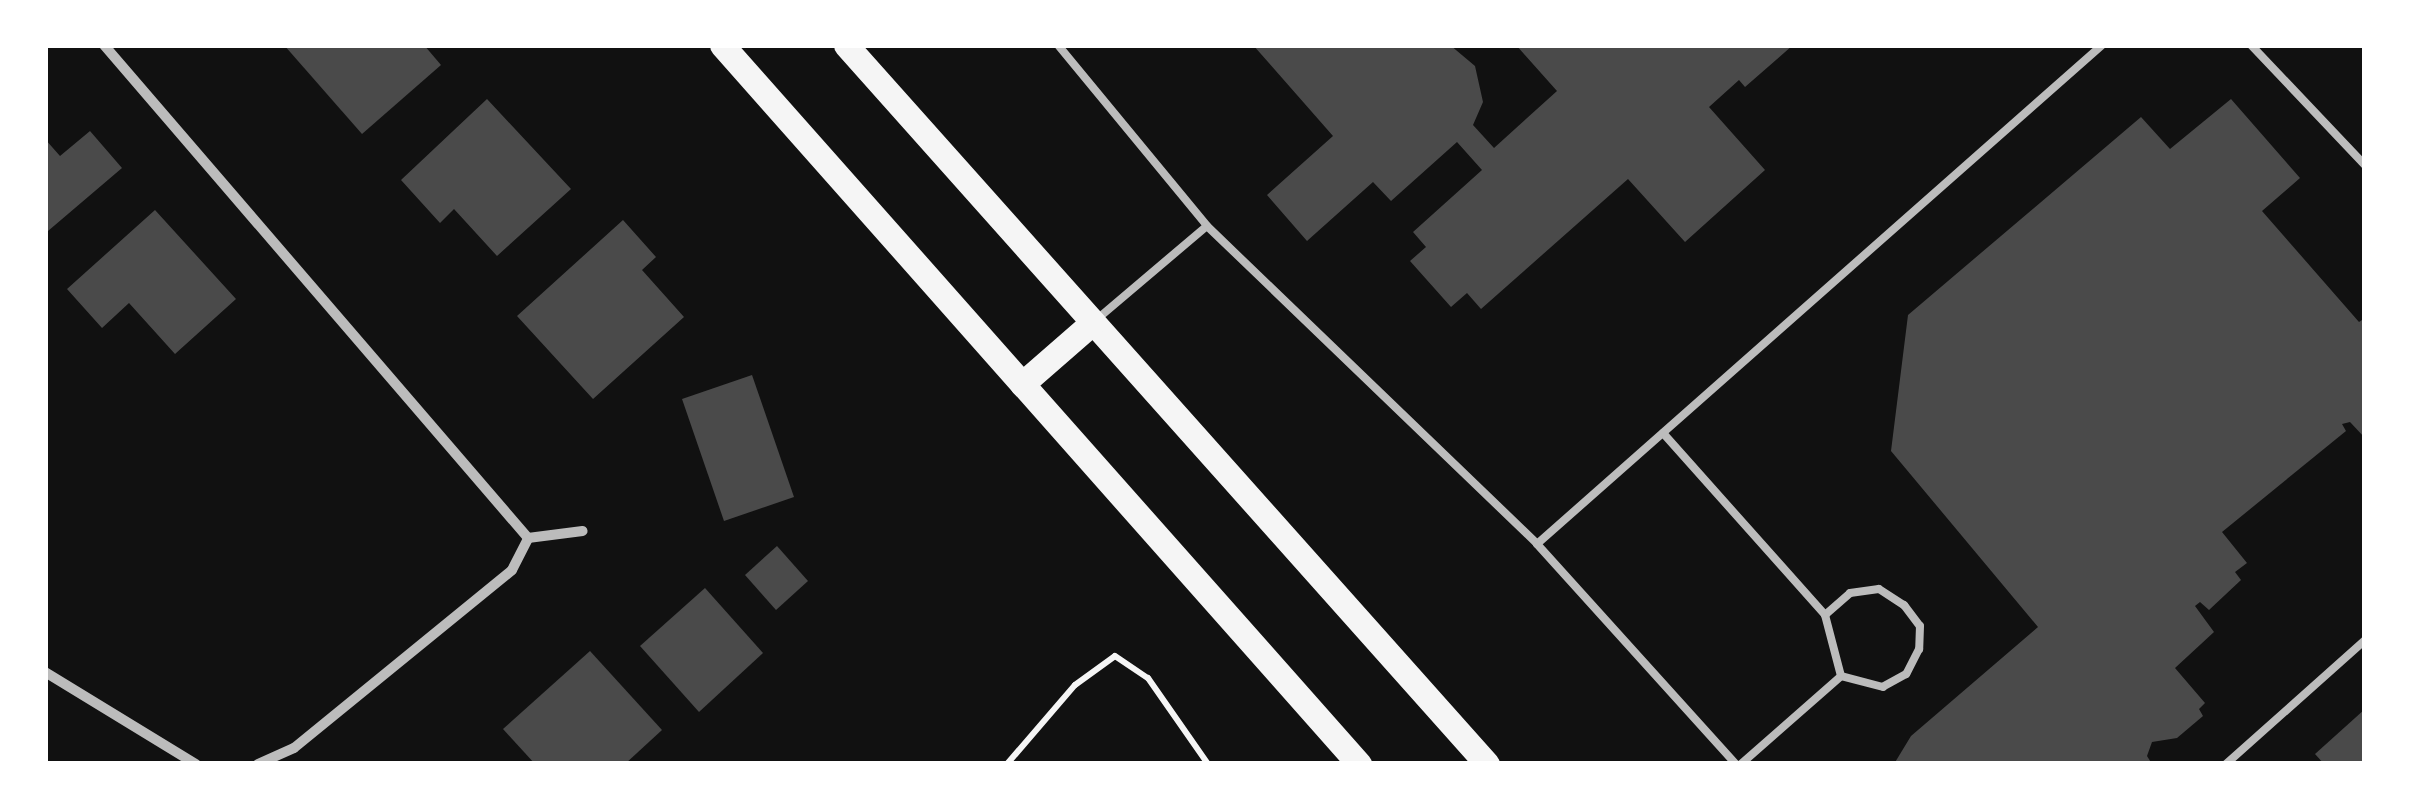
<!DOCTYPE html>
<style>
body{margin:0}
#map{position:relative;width:2410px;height:809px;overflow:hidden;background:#111;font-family:"Roboto Condensed",sans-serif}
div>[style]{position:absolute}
.building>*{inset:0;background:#4a4a4a}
.path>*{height:6px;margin:-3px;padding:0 3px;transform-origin:3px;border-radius:3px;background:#f5f5f5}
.service>*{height:8px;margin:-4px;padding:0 4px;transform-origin:4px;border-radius:4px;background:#bcbcbc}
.minor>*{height:10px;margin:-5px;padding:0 5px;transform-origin:5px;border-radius:5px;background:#bcbcbc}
.primary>*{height:25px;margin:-12.5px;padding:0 12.5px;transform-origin:12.5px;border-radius:12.5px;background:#f5f5f5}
span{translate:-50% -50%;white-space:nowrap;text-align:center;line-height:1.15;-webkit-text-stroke:8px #fff;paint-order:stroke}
.frame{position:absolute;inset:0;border:48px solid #fff;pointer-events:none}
</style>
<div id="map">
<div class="building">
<div style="clip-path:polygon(284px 45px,424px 45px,441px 65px,362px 134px)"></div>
<div style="clip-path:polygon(1253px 45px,1450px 45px,1475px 66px,1483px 102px,1473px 125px,1494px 148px,1557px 91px,1516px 45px,1793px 45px,1745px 87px,1739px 80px,1709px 107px,1765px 170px,1685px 242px,1628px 179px,1481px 309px,1467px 293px,1451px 307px,1410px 261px,1426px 247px,1413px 232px,1482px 170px,1457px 142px,1391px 201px,1373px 182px,1307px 241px,1267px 195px,1333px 136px)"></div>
<div style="clip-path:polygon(487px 99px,571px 189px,497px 256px,454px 209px,440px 223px,401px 180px)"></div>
<div style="clip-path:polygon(2231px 99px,2300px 178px,2262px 211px,2359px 322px,2365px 318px,2365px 438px,2350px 422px,2342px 424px,2346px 431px,2222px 532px,2247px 563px,2235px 572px,2241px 580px,2209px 610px,2200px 602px,2195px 606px,2214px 632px,2175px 668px,2205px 703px,2199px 709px,2203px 716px,2177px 738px,2152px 742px,2147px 756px,2152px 764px,1894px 764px,1911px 736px,2038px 627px,1891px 451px,1908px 315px,2141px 117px,2170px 149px)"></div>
<div style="clip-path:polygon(90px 131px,122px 168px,48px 231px,45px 139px,60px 156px)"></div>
<div style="clip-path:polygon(155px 210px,236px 299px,175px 354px,129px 303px,102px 328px,67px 289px)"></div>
<div style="clip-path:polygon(623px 220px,656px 257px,642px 270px,684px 317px,593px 399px,517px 316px)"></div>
<div style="clip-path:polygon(752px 375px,794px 497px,724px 521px,682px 399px)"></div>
<div style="clip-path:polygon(777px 546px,808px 581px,776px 610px,745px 575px)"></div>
<div style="clip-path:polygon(705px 588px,763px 653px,699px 712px,640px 646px)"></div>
<div style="clip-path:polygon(590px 651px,662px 730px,625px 764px,535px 764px,503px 729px)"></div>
<div style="clip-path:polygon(2365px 709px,2365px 764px,2324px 764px,2315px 754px)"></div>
</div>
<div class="path">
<div style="left:1007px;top:764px;width:104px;rotate:-49.3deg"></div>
<div style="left:1075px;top:685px;width:49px;rotate:-35.9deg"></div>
<div style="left:1115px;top:656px;width:40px;rotate:34deg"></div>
<div style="left:1148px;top:678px;width:105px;rotate:55.1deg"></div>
</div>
<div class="service">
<div style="left:1058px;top:45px;width:234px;rotate:50.5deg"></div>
<div style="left:1207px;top:226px;width:458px;rotate:43.9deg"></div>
<div style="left:1537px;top:544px;width:297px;rotate:47.9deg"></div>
<div style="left:2251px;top:45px;width:166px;rotate:46.5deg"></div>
<div style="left:1096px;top:320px;width:145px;rotate:-40.3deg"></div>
<div style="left:1663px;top:433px;width:244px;rotate:48.3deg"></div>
<div style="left:1537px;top:544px;width:754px;rotate:-41.45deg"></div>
<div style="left:1879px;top:589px;width:30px;rotate:33deg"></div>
<div style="left:1904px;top:605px;width:26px;rotate:53deg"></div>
<div style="left:1920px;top:626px;width:23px;rotate:92deg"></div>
<div style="left:1919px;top:649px;width:28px;rotate:117deg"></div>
<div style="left:1906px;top:674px;width:26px;rotate:151deg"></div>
<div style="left:1883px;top:687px;width:43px;rotate:-165.3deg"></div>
<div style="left:1841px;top:676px;width:63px;rotate:-104.7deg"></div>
<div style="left:1825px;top:615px;width:33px;rotate:-41deg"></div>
<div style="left:1850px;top:593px;width:29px;rotate:-8deg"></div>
<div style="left:1741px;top:764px;width:133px;rotate:-41.3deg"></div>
<div style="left:2226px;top:764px;width:186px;rotate:-41.7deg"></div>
</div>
<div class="minor">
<div style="left:104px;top:45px;width:650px;rotate:49.3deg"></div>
<div style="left:528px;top:538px;width:55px;rotate:-7.3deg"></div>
<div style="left:45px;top:672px;width:177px;rotate:31.4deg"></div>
<div style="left:258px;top:764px;width:39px;rotate:-24deg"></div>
<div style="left:294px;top:748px;width:281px;rotate:-39.2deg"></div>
<div style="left:512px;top:570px;width:36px;rotate:-63deg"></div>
</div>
<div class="primary">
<div style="left:722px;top:45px;width:961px;rotate:48.46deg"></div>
<div style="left:846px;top:45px;width:963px;rotate:48.28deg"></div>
<div style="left:1022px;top:384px;width:94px;rotate:-41.1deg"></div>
</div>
<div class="frame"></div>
</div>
